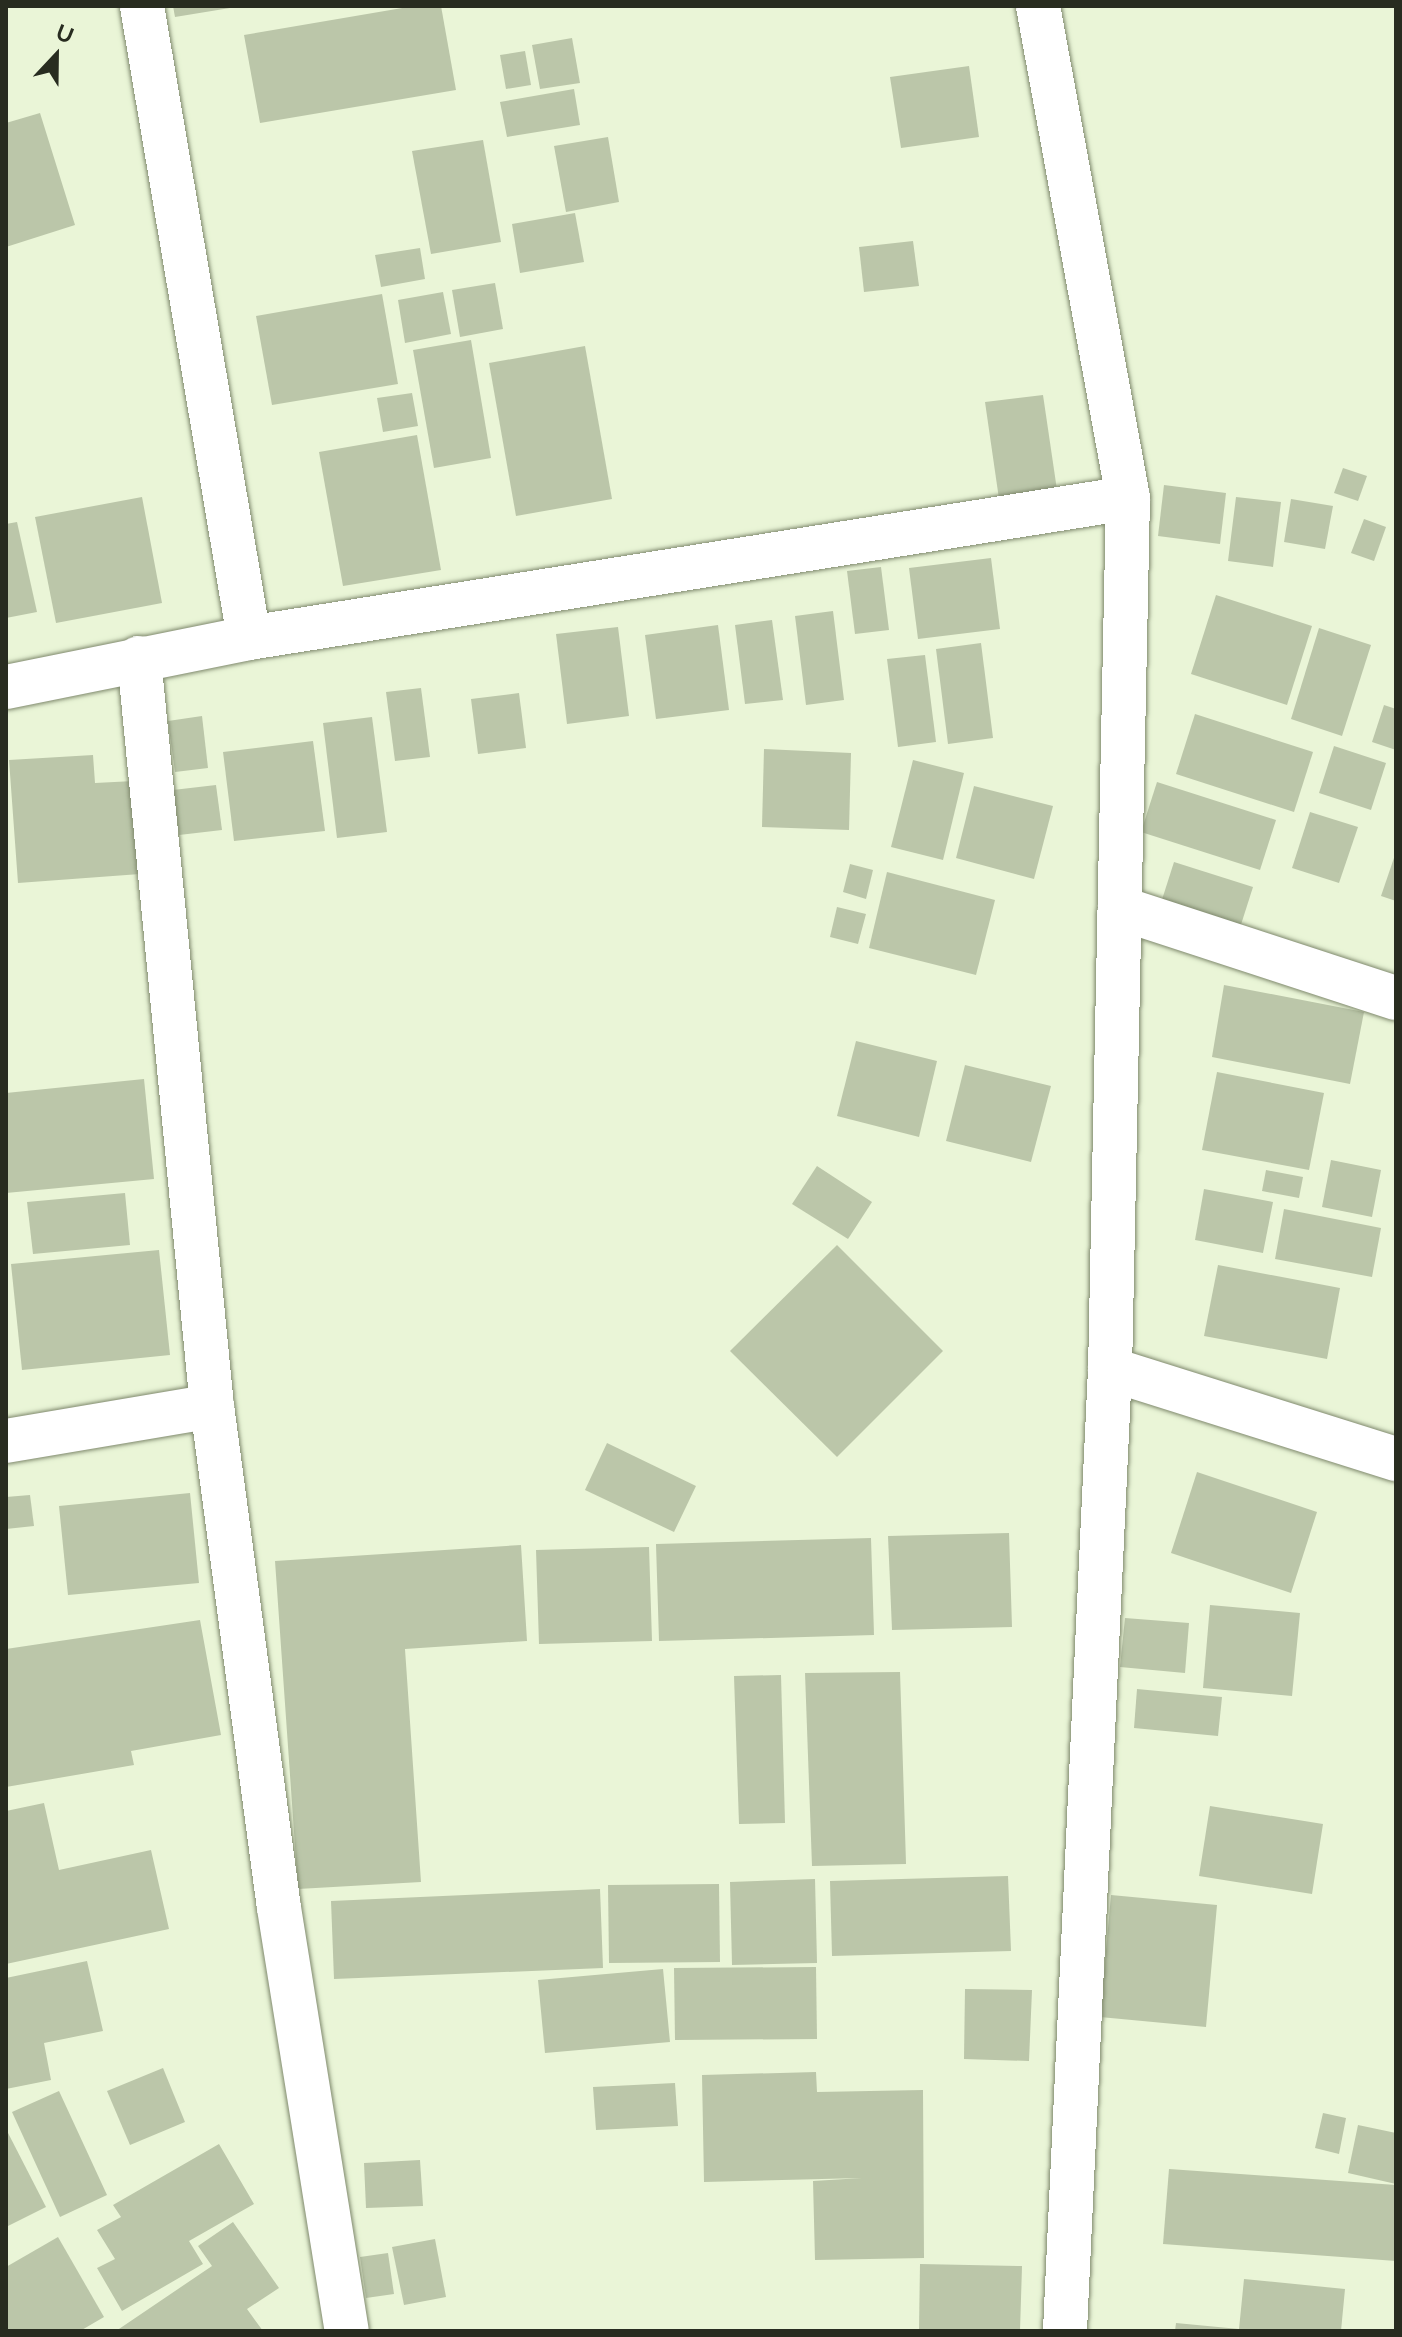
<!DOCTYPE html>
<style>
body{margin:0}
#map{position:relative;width:1402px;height:2337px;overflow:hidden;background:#eaf5d7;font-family:Raleway,sans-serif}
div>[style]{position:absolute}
.building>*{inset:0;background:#bbc6a9}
.roads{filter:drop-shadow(0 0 2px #7f896d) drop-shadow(0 0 2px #7f896d)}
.minor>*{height:44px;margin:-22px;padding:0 22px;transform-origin:22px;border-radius:22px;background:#fff}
span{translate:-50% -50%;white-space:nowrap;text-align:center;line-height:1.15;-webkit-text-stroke:6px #eaf5d7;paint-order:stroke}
.frame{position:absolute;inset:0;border:8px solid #282c20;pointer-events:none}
.north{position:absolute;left:16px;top:16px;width:80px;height:80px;-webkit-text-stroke:6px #eaf5d7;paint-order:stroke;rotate:22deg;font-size:22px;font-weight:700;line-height:32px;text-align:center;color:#282c20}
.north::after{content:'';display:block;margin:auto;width:28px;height:36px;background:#282c20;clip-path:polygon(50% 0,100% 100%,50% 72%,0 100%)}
</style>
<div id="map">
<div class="building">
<div style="clip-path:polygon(173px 6px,230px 6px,230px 8px,175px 17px)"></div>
<div style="clip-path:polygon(414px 6px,441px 6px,456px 90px,260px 123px,244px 35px)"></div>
<div style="clip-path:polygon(572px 38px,580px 83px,540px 89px,532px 45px)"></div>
<div style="clip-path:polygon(525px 51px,531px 85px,506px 89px,500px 55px)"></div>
<div style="clip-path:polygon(969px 66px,979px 137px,901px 148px,890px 77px)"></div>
<div style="clip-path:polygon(574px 89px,580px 125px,507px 137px,500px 102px)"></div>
<div style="clip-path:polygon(40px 113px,75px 225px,6px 247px,6px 123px)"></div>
<div style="clip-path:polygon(608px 137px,619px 202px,566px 212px,554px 146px)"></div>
<div style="clip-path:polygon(483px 140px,501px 242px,431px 254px,412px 151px)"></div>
<div style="clip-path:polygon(575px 213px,584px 262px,520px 273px,512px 224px)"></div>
<div style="clip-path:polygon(913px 241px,919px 286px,864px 292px,859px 247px)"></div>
<div style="clip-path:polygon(420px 248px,425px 279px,381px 287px,375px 255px)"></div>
<div style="clip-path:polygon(495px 283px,503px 329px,460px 337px,452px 290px)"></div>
<div style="clip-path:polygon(443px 292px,451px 334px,405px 343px,398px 300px)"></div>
<div style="clip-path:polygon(382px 294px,398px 384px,272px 405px,256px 316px)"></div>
<div style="clip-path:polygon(471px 340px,491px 458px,434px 468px,413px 350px)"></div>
<div style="clip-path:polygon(585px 346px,612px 499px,516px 516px,489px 363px)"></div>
<div style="clip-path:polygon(412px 393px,418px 426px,383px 432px,377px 398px)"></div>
<div style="clip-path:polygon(1043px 395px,1057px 490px,999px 499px,985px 402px)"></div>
<div style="clip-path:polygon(417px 435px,441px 570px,343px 586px,319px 452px)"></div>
<div style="clip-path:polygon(1343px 468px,1367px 476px,1358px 501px,1334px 493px)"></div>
<div style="clip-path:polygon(1164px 485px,1226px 493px,1220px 544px,1158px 536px)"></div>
<div style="clip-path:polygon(142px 497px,162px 603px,56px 623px,35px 517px)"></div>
<div style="clip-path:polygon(1236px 497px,1281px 502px,1273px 567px,1228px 561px)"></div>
<div style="clip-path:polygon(1291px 499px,1333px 506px,1325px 549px,1284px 542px)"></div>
<div style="clip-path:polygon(1364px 519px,1386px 527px,1374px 561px,1351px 553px)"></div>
<div style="clip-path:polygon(17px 522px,37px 612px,6px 618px,6px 524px)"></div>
<div style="clip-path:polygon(991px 558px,1000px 629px,918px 639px,909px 568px)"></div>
<div style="clip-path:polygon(881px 567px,889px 630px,855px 634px,847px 571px)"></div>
<div style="clip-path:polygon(1216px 595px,1312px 626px,1287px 705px,1191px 674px)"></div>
<div style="clip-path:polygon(833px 611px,844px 700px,806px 705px,795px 616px)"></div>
<div style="clip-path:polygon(772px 620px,783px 700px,745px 704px,735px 625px)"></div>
<div style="clip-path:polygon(718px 625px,729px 710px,656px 719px,645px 635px)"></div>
<div style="clip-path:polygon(618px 627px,629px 716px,567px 724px,556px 634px)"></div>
<div style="clip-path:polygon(1319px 628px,1371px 645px,1342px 736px,1291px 719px)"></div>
<div style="clip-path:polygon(981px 643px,993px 738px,948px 744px,936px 649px)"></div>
<div style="clip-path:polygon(925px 655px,936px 742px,898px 747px,887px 659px)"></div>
<div style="clip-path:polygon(421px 688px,430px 757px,395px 761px,386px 692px)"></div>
<div style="clip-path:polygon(519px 693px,526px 748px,478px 754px,471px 699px)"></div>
<div style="clip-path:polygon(1384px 705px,1396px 709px,1396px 750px,1372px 742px)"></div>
<div style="clip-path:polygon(1195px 714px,1313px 752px,1294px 812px,1176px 774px)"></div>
<div style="clip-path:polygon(202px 716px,208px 768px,175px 772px,168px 721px)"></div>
<div style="clip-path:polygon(372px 717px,387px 832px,337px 838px,323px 723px)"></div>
<div style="clip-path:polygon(313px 741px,325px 831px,234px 841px,223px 752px)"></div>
<div style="clip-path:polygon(1334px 746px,1386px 763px,1371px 810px,1319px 793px)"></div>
<div style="clip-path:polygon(764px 749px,851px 753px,849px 830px,762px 827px)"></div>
<div style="clip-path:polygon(93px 755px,95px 783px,134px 781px,140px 874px,18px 883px,9px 760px)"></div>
<div style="clip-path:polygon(913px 760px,964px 773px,943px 860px,891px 847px)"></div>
<div style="clip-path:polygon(1157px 782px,1276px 820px,1260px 870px,1141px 832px)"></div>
<div style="clip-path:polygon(216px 785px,222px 830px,179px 835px,173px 790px)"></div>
<div style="clip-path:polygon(974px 786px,1053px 806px,1034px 879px,956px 858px)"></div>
<div style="clip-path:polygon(1310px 812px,1358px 827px,1339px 883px,1292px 868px)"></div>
<div style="clip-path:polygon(1396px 852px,1396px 901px,1381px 896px)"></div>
<div style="clip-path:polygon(1174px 862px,1253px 887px,1238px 934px,1159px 909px)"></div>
<div style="clip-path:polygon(850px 864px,873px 870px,866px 899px,843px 892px)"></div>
<div style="clip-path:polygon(887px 872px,995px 900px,976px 975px,869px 948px)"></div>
<div style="clip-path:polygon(837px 907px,866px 914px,858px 944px,830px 937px)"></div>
<div style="clip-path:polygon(1224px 985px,1364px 1012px,1350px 1084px,1212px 1057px)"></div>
<div style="clip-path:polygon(856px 1041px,937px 1061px,919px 1137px,837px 1116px)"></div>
<div style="clip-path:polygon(965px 1065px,1051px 1086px,1031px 1162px,946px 1141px)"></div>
<div style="clip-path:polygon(1217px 1072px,1324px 1093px,1309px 1170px,1202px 1150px)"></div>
<div style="clip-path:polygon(144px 1079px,154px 1179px,6px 1193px,6px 1093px)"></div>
<div style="clip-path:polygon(1331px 1160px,1381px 1170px,1372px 1217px,1322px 1207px)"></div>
<div style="clip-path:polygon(817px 1166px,872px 1202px,848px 1239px,792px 1204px)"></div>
<div style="clip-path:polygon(1266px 1170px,1303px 1177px,1299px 1198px,1262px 1191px)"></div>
<div style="clip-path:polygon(1204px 1189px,1273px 1202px,1263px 1253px,1195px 1240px)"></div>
<div style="clip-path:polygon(125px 1193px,130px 1245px,33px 1254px,27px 1202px)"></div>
<div style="clip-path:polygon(1284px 1209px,1381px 1228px,1372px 1277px,1275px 1259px)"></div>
<div style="clip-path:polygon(837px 1245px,943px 1351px,837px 1457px,730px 1351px)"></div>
<div style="clip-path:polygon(159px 1250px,170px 1355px,22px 1370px,11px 1264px)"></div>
<div style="clip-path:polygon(1218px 1265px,1340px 1288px,1327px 1359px,1204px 1336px)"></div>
<div style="clip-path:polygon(607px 1443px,696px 1486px,674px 1532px,585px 1490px)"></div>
<div style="clip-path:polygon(1197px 1472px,1317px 1512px,1291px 1593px,1171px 1553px)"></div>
<div style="clip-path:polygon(190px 1493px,199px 1583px,68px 1595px,59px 1506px)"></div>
<div style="clip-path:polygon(30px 1495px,34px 1526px,6px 1529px,6px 1497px)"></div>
<div style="clip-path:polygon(1009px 1533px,1012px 1627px,892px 1630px,888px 1536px)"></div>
<div style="clip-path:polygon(871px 1538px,874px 1635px,659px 1641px,656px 1544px)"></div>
<div style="clip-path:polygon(521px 1545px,527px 1641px,405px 1649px,421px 1882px,298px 1889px,275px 1561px)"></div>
<div style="clip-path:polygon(649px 1547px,652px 1641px,539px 1644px,536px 1550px)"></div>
<div style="clip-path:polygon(1210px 1605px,1300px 1613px,1292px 1696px,1203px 1688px)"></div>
<div style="clip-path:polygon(1125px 1618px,1189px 1623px,1185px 1673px,1120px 1667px)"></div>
<div style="clip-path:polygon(200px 1620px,221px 1735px,131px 1751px,134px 1765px,6px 1787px,6px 1649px)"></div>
<div style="clip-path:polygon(900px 1672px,906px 1864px,812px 1866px,805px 1673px)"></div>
<div style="clip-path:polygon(781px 1675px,785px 1823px,739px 1824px,734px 1676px)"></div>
<div style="clip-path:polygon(1137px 1689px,1222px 1697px,1218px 1736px,1134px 1728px)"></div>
<div style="clip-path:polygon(44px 1803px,59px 1870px,151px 1850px,169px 1929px,6px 1964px,6px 1811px)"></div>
<div style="clip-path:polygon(1210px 1806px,1323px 1824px,1312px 1894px,1199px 1876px)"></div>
<div style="clip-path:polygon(1008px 1876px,1011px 1951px,832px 1956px,830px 1881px)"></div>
<div style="clip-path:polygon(815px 1879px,817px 1963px,732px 1965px,730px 1882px)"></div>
<div style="clip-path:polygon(719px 1884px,720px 1962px,609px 1963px,608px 1885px)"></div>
<div style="clip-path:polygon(600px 1889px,603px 1968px,334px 1979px,331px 1901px)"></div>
<div style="clip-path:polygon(1111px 1895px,1217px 1905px,1206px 2027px,1100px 2017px)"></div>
<div style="clip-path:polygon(87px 1961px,103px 2031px,44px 2043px,51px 2080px,6px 2089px,6px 1978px)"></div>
<div style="clip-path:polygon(816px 1967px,817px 2039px,675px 2040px,674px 1968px)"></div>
<div style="clip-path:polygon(663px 1969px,670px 2042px,545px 2053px,538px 1980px)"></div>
<div style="clip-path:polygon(965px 1989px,1032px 1990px,1029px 2061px,964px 2059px)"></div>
<div style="clip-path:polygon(163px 2068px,185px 2122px,130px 2145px,107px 2091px)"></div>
<div style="clip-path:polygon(816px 2072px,817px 2092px,923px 2090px,924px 2258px,815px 2260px,813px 2181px,862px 2178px,704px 2182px,702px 2075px)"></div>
<div style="clip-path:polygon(675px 2083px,678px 2126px,596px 2130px,593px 2087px)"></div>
<div style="clip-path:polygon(59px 2091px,107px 2195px,60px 2217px,12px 2112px)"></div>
<div style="clip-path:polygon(1323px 2113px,1346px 2118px,1339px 2154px,1315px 2148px)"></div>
<div style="clip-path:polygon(1358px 2125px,1396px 2133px,1396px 2184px,1348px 2173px)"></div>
<div style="clip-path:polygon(6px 2129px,46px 2207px,6px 2227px)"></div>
<div style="clip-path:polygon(219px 2144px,254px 2204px,189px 2241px,203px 2264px,122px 2311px,97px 2268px,115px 2259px,97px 2230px,121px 2217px,113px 2205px)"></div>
<div style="clip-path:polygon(420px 2160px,423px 2206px,366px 2208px,364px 2163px)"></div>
<div style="clip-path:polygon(1169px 2169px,1396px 2185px,1396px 2261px,1163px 2244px)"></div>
<div style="clip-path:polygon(233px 2222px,279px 2288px,247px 2309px,263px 2331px,116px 2331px,212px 2266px,198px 2246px)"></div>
<div style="clip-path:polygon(58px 2237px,104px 2317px,80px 2331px,6px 2331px,6px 2267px)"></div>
<div style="clip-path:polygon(435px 2239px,446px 2297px,404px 2305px,392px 2247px)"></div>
<div style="clip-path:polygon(388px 2253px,394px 2294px,366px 2298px,360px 2257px)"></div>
<div style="clip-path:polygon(920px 2264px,1022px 2266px,1020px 2331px,919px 2330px)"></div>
<div style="clip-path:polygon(1244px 2279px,1345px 2289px,1341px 2331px,1175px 2331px,1176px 2323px,1239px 2329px)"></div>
</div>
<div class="roads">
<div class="minor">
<div style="left:142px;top:6px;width:641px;rotate:80.39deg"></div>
<div style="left:1038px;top:6px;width:500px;rotate:79.63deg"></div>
<div style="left:1128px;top:498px;width:871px;rotate:91.18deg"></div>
<div style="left:1110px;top:1369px;width:963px;rotate:92.68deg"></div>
<div style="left:139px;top:658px;width:752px;rotate:84.43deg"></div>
<div style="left:212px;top:1406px;width:506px;rotate:82.4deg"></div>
<div style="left:279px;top:1908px;width:428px;rotate:80.9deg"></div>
<div style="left:6px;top:687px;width:248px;rotate:-11.4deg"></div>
<div style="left:249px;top:638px;width:890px;rotate:-9.05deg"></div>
<div style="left:1120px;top:908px;width:290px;rotate:18.1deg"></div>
<div style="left:1110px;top:1369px;width:300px;rotate:17.5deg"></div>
<div style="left:6px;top:1441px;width:209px;rotate:-9.6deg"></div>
</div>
</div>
<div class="frame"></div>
<div class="north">U</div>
</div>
